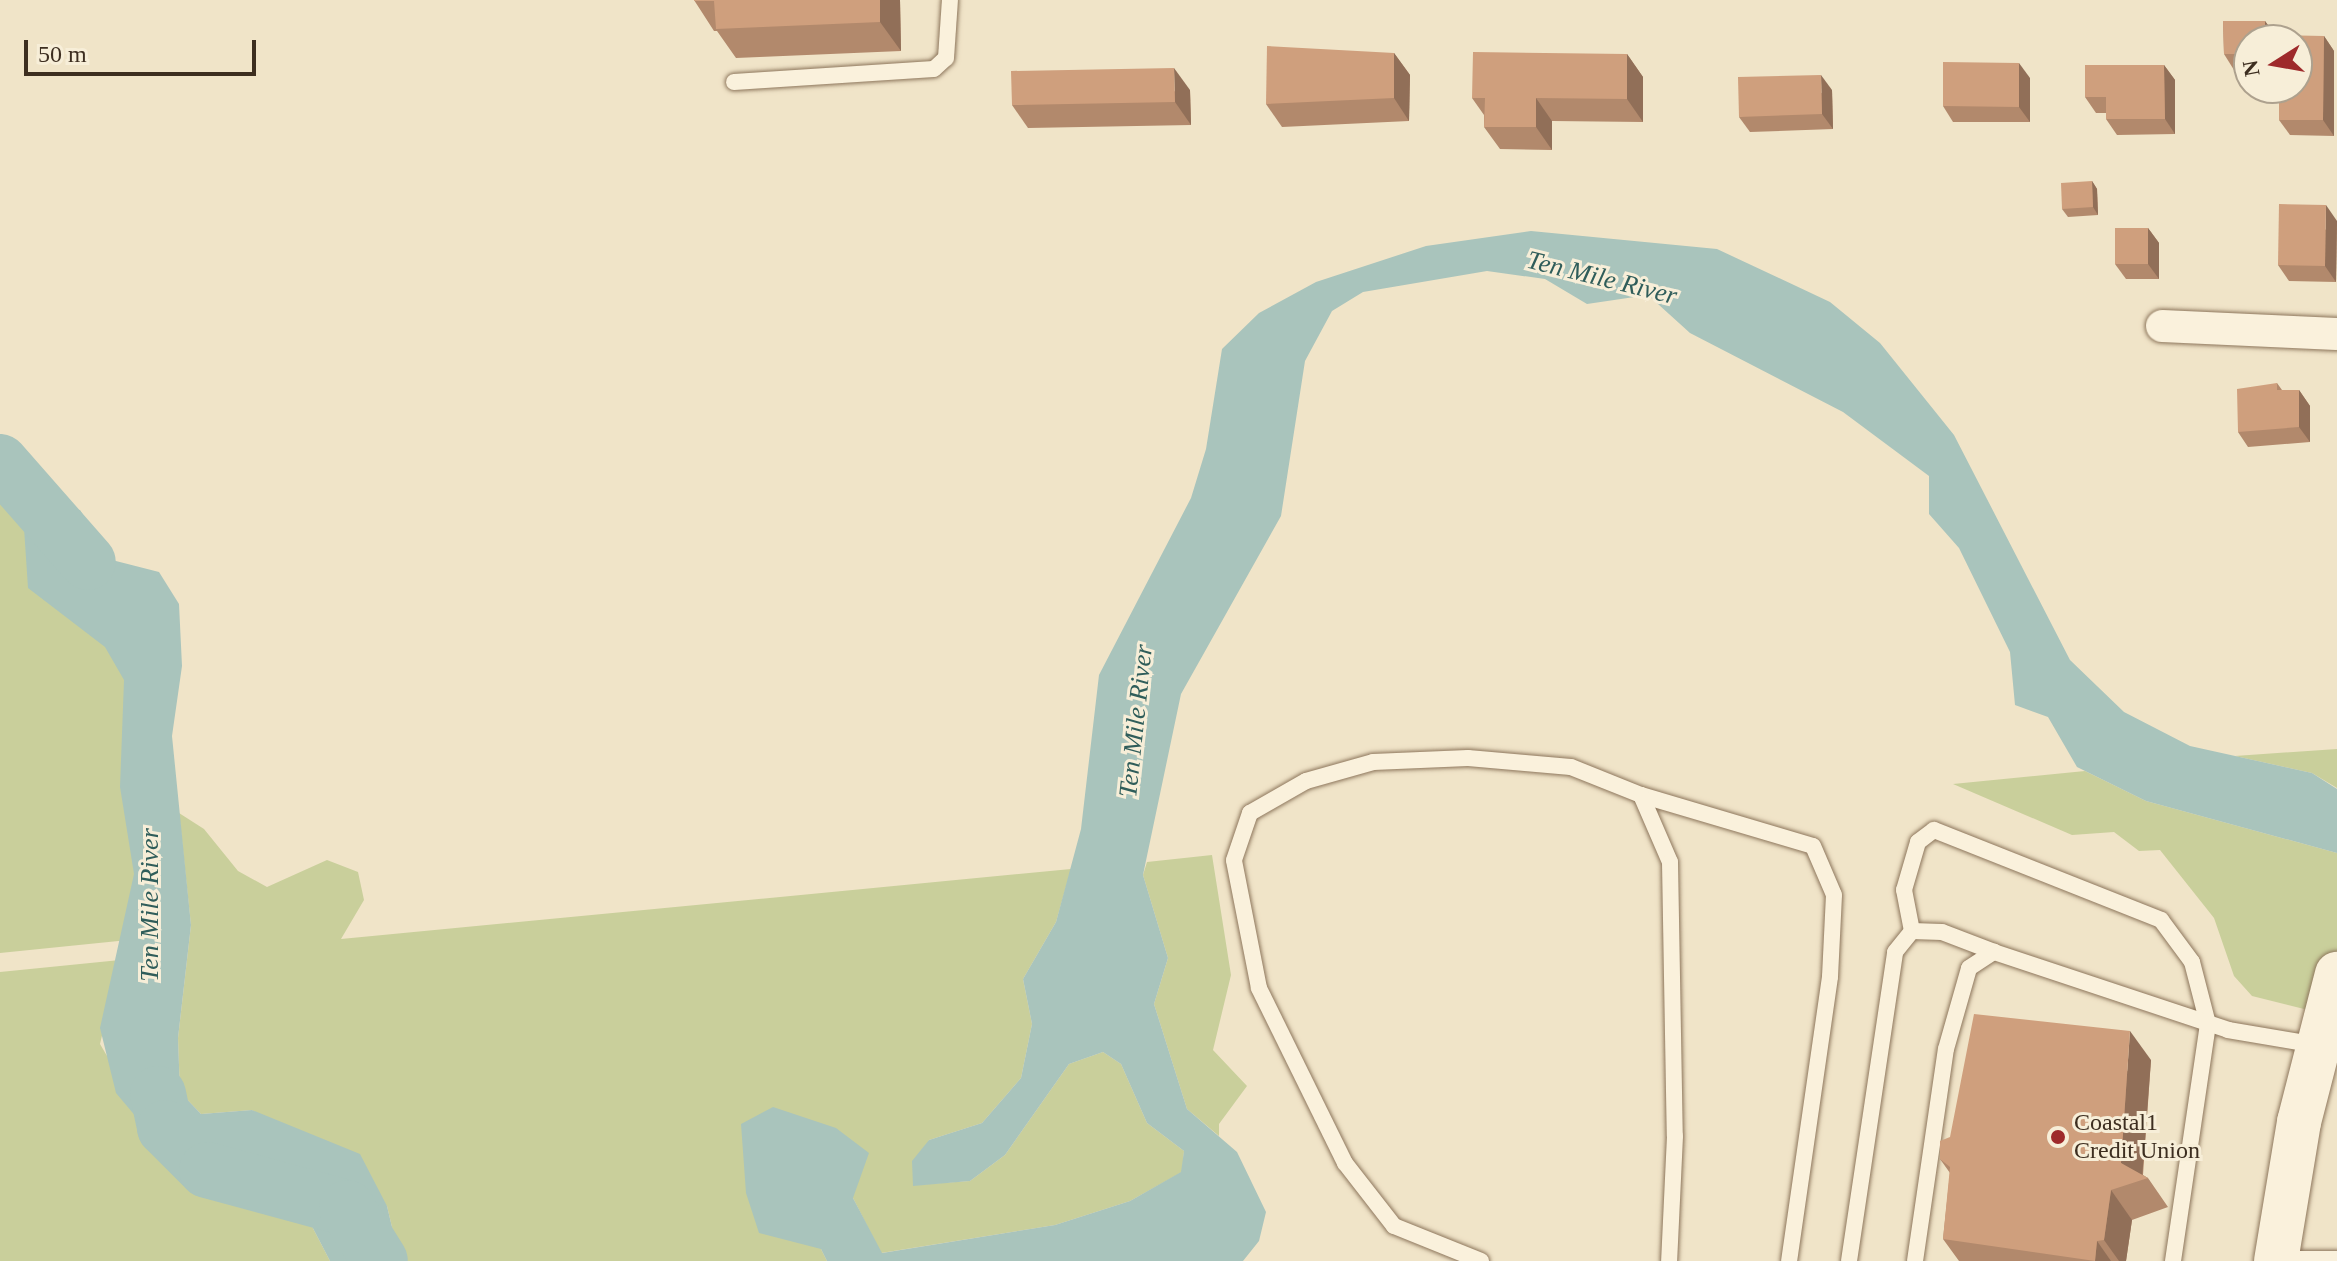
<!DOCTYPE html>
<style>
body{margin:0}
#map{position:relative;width:2337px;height:1261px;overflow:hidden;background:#f0e4c8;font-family:Georgia,serif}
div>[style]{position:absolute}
.green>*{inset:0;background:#c9cf9b}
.water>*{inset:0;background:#a9c4bc}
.river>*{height:56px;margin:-28px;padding:0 28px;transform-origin:28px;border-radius:28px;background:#a9c4bc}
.roads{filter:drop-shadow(0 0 2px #8d765c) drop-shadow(0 0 2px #8d765c)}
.lane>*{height:16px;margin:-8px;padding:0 8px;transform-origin:8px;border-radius:8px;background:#faf1dc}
.street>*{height:32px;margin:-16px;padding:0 16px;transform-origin:16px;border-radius:16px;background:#faf1dc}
.secondary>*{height:44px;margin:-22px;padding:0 22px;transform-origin:22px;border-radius:22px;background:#faf1dc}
.wall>*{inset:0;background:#b2896c}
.shaded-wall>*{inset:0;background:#916f58}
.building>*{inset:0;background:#cf9f7d}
.dots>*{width:22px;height:22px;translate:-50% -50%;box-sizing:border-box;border:4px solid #f7eed8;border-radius:50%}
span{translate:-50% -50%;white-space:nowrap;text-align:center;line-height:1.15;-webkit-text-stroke:6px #f7eed8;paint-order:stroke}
.poi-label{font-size:24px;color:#3d2e20}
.left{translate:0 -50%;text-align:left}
.water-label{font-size:26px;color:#2f5d5a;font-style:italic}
.north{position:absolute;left:2233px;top:24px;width:80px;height:80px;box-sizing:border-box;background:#f7eed8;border:2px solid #ada18e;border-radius:50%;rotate:259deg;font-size:22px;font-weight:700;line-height:32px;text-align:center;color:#3d2e20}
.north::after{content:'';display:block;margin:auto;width:28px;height:36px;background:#9e2a2b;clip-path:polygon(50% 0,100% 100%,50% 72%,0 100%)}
.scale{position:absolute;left:24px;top:40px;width:232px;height:36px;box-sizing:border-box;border:4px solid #3d2e20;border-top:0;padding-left:10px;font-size:24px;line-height:28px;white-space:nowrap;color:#3d2e20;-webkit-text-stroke:6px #f7eed8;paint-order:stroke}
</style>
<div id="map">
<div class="green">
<div style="clip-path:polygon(0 462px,120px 605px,148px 938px,0 953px)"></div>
<div style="clip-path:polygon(2337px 749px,2337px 788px,2312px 773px,2235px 756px)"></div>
<div style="clip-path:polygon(2085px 771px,2146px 801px,2337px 853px,2337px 990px,2328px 1015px,2252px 996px,2234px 976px,2214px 918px,2160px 850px,2139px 851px,2114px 832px,2072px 835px,1953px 784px)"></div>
<div style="clip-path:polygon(179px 813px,204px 829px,238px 871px,267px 887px,327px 860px,358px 872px,364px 900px,341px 939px,1071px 869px,1056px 922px,1023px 979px,1032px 1024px,1021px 1078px,982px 1123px,929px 1140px,913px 1185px,970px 1181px,1005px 1155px,1069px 1064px,1103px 1052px,1121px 1064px,1147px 1123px,1184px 1151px,1182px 1172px,1130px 1201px,1055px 1225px,881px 1253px,853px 1198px,821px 1249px,827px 1261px,400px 1261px,387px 1206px,252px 1110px,201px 1114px,180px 1092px,178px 1038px,191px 925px)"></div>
<div style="clip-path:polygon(1212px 855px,1231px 975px,1213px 1050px,1247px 1086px,1219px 1124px,1219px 1136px,1187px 1109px,1154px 1004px,1168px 958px,1143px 875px,1147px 862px)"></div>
<div style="clip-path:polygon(120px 960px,100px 1044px,158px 1143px,260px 1183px,304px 1211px,330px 1261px,0 1261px,0 972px)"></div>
</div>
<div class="water">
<div style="clip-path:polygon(1531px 231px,1717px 249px,1830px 302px,1880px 343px,1954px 435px,2070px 660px,2124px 712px,2190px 746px,2312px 773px,2337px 789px,2337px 853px,2146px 801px,2077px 767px,2048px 717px,2015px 705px,2010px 652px,1959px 548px,1929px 514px,1929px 476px,1843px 412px,1690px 333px,1648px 295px,1587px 304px,1545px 279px,1487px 271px,1363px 292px,1332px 311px,1305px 361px,1281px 516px,1181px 694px,1143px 875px,1168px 958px,1154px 1004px,1187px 1109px,1237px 1152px,1266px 1212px,1259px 1241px,1243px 1261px,827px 1261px,821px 1249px,759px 1233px,746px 1193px,741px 1124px,773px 1107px,836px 1128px,869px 1153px,853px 1198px,882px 1253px,1055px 1225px,1130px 1201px,1181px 1172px,1184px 1151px,1147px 1123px,1121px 1064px,1103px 1052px,1069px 1064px,1005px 1155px,970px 1181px,913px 1186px,912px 1161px,929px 1140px,982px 1123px,1021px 1078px,1032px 1024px,1023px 979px,1056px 922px,1081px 829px,1099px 675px,1191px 498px,1206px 449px,1222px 349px,1259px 313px,1316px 282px,1426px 246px)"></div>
<div style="clip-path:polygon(40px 505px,80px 510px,112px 560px,159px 572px,179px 604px,182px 666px,172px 736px,191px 925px,178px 1038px,180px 1092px,201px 1114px,252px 1110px,360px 1154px,387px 1206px,400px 1261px,330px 1261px,304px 1211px,260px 1183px,158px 1143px,116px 1093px,100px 1028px,134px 874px,120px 787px,124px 680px,105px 647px,28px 588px,23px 513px)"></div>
</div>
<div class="river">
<div style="left:0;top:462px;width:133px;rotate:48.7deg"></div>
<div style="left:158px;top:1094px;width:35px;rotate:78deg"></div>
<div style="left:165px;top:1128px;width:59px;rotate:45deg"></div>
<div style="left:207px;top:1170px;width:145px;rotate:15.2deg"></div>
<div style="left:347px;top:1208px;width:62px;rotate:58.1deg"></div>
</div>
<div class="roads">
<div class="lane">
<div style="left:734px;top:82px;width:200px;rotate:-3.7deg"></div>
<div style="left:934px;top:69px;width:16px;rotate:-43deg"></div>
<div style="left:946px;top:58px;width:58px;rotate:-86.1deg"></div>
<div style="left:1641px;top:795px;width:179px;rotate:16.5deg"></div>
<div style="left:1813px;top:846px;width:53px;rotate:66.8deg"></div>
<div style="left:1834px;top:895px;width:82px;rotate:92.8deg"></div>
<div style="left:1830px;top:977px;width:287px;rotate:98.2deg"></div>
<div style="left:1912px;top:931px;width:30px;rotate:2deg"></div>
<div style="left:1942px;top:932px;width:56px;rotate:21deg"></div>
<div style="left:2279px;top:1259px;width:58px"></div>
<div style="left:1481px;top:1261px;width:94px;rotate:-158.1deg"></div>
<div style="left:1394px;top:1226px;width:80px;rotate:-127.9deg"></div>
<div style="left:1345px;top:1163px;width:195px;rotate:-116.2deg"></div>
<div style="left:1259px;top:988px;width:130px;rotate:-101.1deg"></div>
<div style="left:1234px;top:860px;width:50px;rotate:-71.2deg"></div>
<div style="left:1250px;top:813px;width:64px;rotate:-29.7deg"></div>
<div style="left:1306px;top:781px;width:70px;rotate:-15.8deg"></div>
<div style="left:1373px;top:762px;width:95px;rotate:-2.4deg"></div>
<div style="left:1468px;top:758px;width:103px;rotate:5deg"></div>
<div style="left:1571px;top:767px;width:75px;rotate:21.8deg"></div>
<div style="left:1641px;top:795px;width:73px;rotate:66.6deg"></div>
<div style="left:1670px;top:862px;width:274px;rotate:89deg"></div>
<div style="left:1675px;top:1136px;width:125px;rotate:92.7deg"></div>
<div style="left:1849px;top:1261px;width:312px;rotate:-81.5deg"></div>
<div style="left:1895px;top:952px;width:27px;rotate:-51deg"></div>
<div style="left:1912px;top:931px;width:42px;rotate:-101deg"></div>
<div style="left:1904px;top:890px;width:50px;rotate:-73.7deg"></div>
<div style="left:1918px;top:842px;width:20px;rotate:-37deg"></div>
<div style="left:1934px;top:830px;width:244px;rotate:21.6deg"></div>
<div style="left:2161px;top:920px;width:52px;rotate:53.6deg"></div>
<div style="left:2192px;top:962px;width:64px;rotate:75.5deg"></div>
<div style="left:2208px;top:1024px;width:240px;rotate:98.4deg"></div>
<div style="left:1915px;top:1261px;width:214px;rotate:-81.7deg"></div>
<div style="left:1946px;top:1049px;width:84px;rotate:-74.1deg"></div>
<div style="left:1969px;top:968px;width:30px;rotate:-33deg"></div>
<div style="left:1994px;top:952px;width:247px;rotate:18.4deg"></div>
<div style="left:2228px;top:1030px;width:90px;rotate:9.6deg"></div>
</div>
<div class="street">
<div style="left:2162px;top:326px;width:175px;rotate:2.6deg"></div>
</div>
<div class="secondary">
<div style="left:2276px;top:1261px;width:141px;rotate:-80.6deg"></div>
<div style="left:2299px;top:1122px;width:153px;rotate:-75.6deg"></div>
</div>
</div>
<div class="wall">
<div style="clip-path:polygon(694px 0,900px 0,901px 51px,736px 58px,717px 31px,714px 31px)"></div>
<div style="clip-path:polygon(2223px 21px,2265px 21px,2276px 36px,2276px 40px,2249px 40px,2249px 69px,2234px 70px,2224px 54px)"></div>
<div style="clip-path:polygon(2324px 36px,2334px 51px,2334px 136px,2290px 135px,2279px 120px)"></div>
<div style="clip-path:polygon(1394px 53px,1410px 75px,1409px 121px,1282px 127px,1266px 104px)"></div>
<div style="clip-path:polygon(1627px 54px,1643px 77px,1643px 122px,1552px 121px,1552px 150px,1500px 149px,1484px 127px,1484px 115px,1472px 98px)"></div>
<div style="clip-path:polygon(2164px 65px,2175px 80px,2175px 134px,2117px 135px,2106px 119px,2106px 113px,2096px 113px,2085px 97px)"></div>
<div style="clip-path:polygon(2030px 78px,2030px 122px,1953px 122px,1943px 106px)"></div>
<div style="clip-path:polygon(1190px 90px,1191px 125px,1028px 128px,1012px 105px)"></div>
<div style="clip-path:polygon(1832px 90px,1833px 129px,1750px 132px,1739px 117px)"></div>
<div style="clip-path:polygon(2092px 181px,2097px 189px,2098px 215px,2068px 217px,2062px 209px)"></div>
<div style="clip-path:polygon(2337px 221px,2336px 282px,2289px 281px,2278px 265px)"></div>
<div style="clip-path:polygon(2148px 228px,2159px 243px,2159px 279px,2126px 279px,2115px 264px)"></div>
<div style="clip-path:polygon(2277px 383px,2282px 390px,2299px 390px,2310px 406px,2310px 442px,2248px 447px,2238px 432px)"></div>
<div style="clip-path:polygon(2151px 1060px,2143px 1175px,2148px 1178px,2168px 1207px,2132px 1220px,2126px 1261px,1959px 1261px,1943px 1239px,1950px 1173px,1940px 1159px)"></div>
</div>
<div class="shaded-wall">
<div style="clip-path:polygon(880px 0,900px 0,901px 51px,880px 22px)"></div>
<div style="clip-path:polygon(2265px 21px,2276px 36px,2276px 40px,2265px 40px)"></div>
<div style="clip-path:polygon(2324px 36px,2334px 51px,2334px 136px,2323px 120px)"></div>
<div style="clip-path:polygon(1394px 53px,1410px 75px,1409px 121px,1394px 98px)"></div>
<div style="clip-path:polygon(1627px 54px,1643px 77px,1643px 122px,1627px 99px)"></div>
<div style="clip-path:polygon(2019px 63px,2030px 78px,2030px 122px,2019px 107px)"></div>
<div style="clip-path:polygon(2164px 65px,2175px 80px,2175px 134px,2165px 119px)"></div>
<div style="clip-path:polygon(1174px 68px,1190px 90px,1191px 125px,1175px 102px)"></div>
<div style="clip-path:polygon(1821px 75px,1832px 90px,1833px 129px,1822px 114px)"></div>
<div style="clip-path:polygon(1536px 98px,1552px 121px,1552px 150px,1536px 127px)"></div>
<div style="clip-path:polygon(2092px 181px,2097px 189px,2098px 215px,2093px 207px)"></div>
<div style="clip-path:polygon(2326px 205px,2337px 221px,2336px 282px,2325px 266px)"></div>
<div style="clip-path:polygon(2148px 228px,2159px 243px,2159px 279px,2148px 264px)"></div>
<div style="clip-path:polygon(2299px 390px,2310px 406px,2310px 442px,2299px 427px)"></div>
<div style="clip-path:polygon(2130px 1031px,2151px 1060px,2142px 1179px,2121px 1163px)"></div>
<div style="clip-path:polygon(2111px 1190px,2132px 1220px,2126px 1261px,2119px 1261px,2104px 1240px)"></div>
<div style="clip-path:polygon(2097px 1241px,2111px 1261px,2095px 1261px)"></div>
</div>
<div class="building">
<div style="clip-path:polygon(694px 0,880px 0,880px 22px,716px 29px,714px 1px,694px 1px)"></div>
<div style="clip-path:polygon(2223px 21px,2265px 21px,2265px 40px,2249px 40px,2249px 54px,2224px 54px)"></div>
<div style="clip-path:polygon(2280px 35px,2324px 36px,2323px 120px,2279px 120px,2279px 88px,2297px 88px,2297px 40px,2280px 40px)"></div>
<div style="clip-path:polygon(1267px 46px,1394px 53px,1394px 98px,1266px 104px)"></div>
<div style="clip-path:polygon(1473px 52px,1627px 54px,1627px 99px,1536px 98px,1536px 127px,1484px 127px,1485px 98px,1472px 98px)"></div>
<div style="clip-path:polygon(1943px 62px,2019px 63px,2019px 107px,1943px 106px)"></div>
<div style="clip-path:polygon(2085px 65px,2164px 65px,2165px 119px,2106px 119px,2106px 97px,2085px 97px)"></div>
<div style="clip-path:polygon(1174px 68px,1175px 102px,1012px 105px,1011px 71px)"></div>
<div style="clip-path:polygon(1821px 75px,1822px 114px,1739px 117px,1738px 77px)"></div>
<div style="clip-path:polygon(2092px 181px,2093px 207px,2062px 209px,2061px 183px)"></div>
<div style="clip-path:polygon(2279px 204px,2326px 205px,2325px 266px,2278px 265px)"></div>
<div style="clip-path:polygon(2115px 228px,2148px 228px,2148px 264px,2115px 264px)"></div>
<div style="clip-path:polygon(2277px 383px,2277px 390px,2299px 390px,2299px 427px,2238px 432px,2237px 389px)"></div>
<div style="clip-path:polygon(1974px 1014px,2130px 1031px,2121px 1163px,2148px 1178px,2111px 1190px,2104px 1240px,2097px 1241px,2095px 1261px,1943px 1239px,1950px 1167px,1940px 1159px,1940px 1141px,1950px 1137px)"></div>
</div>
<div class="dots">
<div style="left:2058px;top:1137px;background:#9e2a2b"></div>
</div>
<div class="poi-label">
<span class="left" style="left:2074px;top:1137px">Coastal1<br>Credit Union</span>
</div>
<div class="water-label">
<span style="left:1602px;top:278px;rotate:14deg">Ten Mile River</span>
<span style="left:1136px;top:721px;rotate:-84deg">Ten Mile River</span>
<span style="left:150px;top:905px;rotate:-90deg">Ten Mile River</span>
</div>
<div class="north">N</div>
<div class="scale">50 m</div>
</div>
